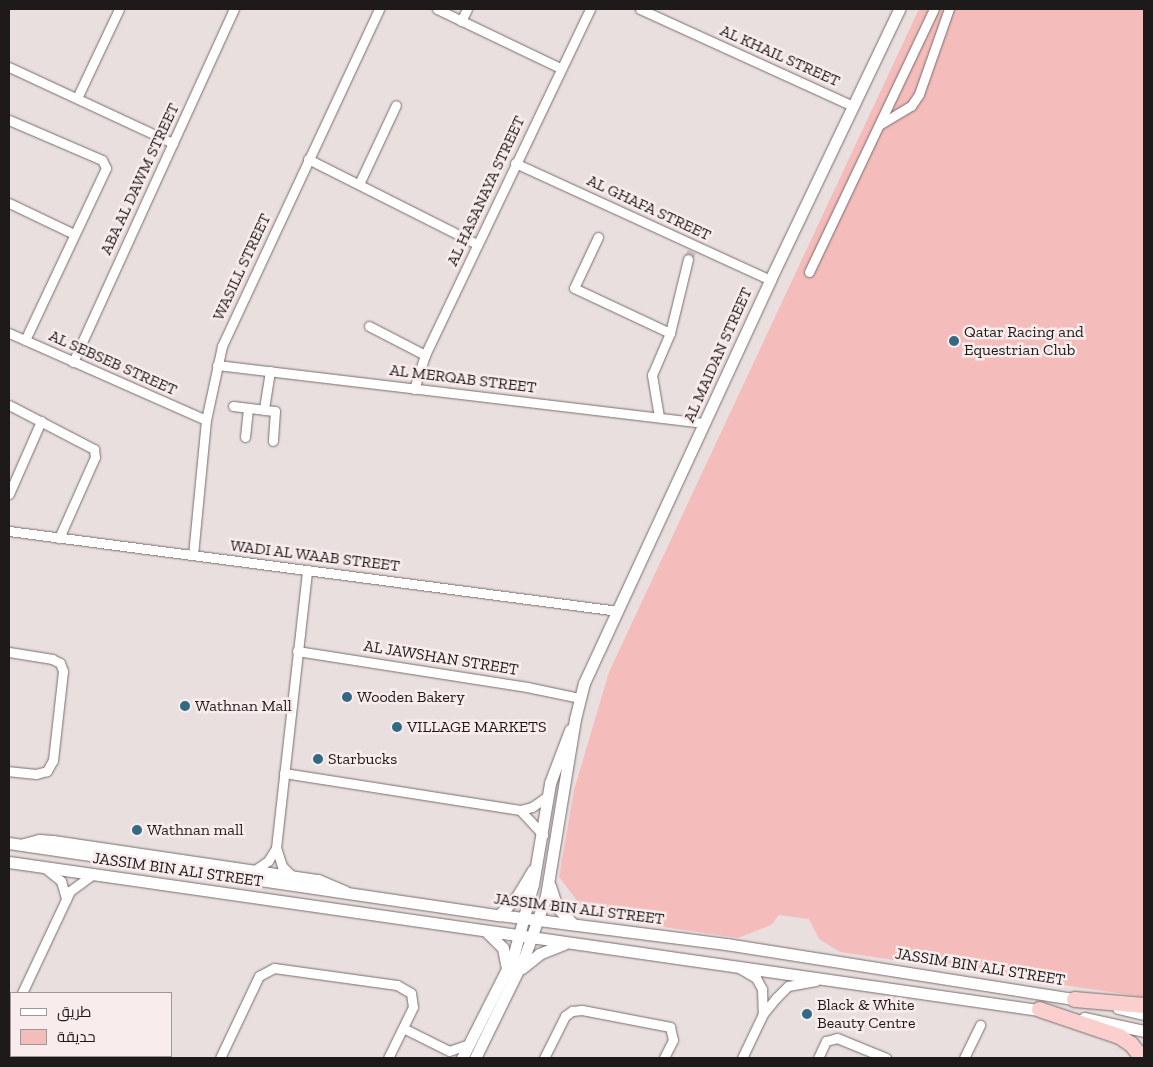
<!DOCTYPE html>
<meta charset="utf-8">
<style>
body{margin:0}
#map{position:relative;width:1153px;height:1067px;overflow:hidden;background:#eadfdf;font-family:"Zilla Slab",Cairo,serif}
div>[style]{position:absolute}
.green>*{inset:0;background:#f4bcba}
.minor-tunnel>*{height:9px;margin-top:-4.5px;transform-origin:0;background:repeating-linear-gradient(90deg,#cbc1c1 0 9px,transparent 0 13.5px)}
.roads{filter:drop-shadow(0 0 1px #776e6d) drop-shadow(0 0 1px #776e6d)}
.minor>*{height:9px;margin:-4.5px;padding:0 4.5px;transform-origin:4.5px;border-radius:4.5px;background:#fff}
.tertiary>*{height:11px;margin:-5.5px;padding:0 5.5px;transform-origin:5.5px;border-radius:5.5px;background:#fff}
.trunk>*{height:15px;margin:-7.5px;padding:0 7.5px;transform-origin:7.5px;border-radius:7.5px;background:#facfce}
.dots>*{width:14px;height:14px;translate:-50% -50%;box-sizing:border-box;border:2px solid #f8ecec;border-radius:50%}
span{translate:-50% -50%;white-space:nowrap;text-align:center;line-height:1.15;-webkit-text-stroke:5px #f8ecec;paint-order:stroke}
.street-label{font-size:16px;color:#1d1a19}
.poi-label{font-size:16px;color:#1d1a19}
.left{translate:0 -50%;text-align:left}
.frame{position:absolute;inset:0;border:10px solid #1d1a19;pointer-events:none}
.legend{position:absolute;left:10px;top:992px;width:162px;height:65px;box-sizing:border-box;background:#f8ecec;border:1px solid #a09898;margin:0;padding:6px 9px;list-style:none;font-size:15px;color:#1d1a19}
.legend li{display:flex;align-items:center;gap:10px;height:25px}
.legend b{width:25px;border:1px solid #a09898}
</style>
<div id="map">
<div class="green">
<div style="clip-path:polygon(919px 9px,1144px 9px,1144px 997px,840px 952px,819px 939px,809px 919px,779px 915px,771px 925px,738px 938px,589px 916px,559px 877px,574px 790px,609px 672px)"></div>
</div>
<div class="minor-tunnel">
<div style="left:688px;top:259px;width:9px;rotate:-63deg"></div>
</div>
<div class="roads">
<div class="minor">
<div style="left:437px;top:9px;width:136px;rotate:25.6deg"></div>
<div style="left:640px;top:9px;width:234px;rotate:24.5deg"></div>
<div style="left:461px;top:21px;width:13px;rotate:-63deg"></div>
<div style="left:9px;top:67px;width:181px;rotate:24.9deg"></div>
<div style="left:77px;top:98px;width:98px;rotate:-64.7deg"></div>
<div style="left:9px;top:120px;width:101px;rotate:23.3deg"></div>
<div style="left:102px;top:160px;width:9px;rotate:63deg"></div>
<div style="left:106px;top:168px;width:190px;rotate:115.2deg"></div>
<div style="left:879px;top:125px;width:37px;rotate:-31deg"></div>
<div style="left:911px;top:106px;width:14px;rotate:-56deg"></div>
<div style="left:919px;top:94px;width:90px;rotate:-70.6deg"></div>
<div style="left:308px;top:159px;width:189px;rotate:26.7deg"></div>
<div style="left:515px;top:163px;width:281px;rotate:24.6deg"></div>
<div style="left:359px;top:184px;width:87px;rotate:-64.9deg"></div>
<div style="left:9px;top:203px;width:72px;rotate:25.5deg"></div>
<div style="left:598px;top:237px;width:56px;rotate:115.2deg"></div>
<div style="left:574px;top:288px;width:106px;rotate:25.1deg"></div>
<div style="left:809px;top:272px;width:291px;rotate:-64.6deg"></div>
<div style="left:369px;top:326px;width:63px;rotate:27.4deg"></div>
<div style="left:9px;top:333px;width:215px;rotate:23.8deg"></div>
<div style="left:73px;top:362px;width:388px;rotate:-65.5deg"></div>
<div style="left:217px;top:365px;width:491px;rotate:6.8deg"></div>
<div style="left:270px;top:371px;width:39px;rotate:99deg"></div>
<div style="left:264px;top:410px;width:11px;rotate:5deg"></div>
<div style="left:275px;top:411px;width:30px;rotate:94deg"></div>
<div style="left:414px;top:389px;width:36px;rotate:-72deg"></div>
<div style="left:425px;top:355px;width:383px;rotate:-64.5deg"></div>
<div style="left:9px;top:405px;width:96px;rotate:27.4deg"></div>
<div style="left:94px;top:449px;width:8px;rotate:83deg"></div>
<div style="left:95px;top:457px;width:89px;rotate:114deg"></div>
<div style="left:233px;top:406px;width:31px;rotate:7deg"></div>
<div style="left:659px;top:417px;width:43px;rotate:-99.5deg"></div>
<div style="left:652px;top:375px;width:46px;rotate:-66.8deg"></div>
<div style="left:670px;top:333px;width:76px;rotate:-76.3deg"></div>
<div style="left:245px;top:437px;width:29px;rotate:-84deg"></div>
<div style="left:9px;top:494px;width:80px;rotate:-66.3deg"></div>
<div style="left:9px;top:531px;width:614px;rotate:7.48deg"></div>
<div style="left:193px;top:555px;width:136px;rotate:-84.5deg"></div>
<div style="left:206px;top:420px;width:76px;rotate:-77.8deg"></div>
<div style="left:222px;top:346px;width:372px;rotate:-65deg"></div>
<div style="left:297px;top:651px;width:233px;rotate:8.9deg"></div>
<div style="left:527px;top:687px;width:53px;rotate:11.9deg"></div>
<div style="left:9px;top:652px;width:44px;rotate:9.2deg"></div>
<div style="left:52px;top:659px;width:9px;rotate:27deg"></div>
<div style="left:60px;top:663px;width:9px;rotate:69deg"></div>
<div style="left:63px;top:671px;width:90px;rotate:96.4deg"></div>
<div style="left:53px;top:760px;width:13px;rotate:119deg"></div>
<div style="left:47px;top:771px;width:11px;rotate:165deg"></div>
<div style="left:36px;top:774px;width:27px;rotate:-174deg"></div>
<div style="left:284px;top:773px;width:239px;rotate:8.9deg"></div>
<div style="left:520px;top:810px;width:12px;rotate:-14deg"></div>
<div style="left:532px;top:807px;width:19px;rotate:-35deg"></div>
<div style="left:520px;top:810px;width:34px;rotate:47deg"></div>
<div style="left:20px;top:844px;width:20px;rotate:-15deg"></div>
<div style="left:39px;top:839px;width:14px;rotate:4deg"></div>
<div style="left:53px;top:840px;width:268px;rotate:8.4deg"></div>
<div style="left:318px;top:879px;width:30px;rotate:23deg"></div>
<div style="left:45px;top:868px;width:21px;rotate:39deg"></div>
<div style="left:61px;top:881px;width:19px;rotate:74deg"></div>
<div style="left:255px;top:870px;width:16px;rotate:-35deg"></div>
<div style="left:268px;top:861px;width:15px;rotate:-58deg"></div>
<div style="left:291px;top:875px;width:13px;rotate:-135deg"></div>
<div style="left:282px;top:866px;width:19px;rotate:-108deg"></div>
<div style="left:276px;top:848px;width:280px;rotate:-83.6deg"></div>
<div style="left:739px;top:968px;width:20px;rotate:30deg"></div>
<div style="left:756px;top:978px;width:13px;rotate:61deg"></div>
<div style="left:762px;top:989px;width:24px;rotate:88deg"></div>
<div style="left:22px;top:993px;width:113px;rotate:-64.8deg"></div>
<div style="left:70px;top:891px;width:29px;rotate:-36deg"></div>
<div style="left:9px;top:1020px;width:5px;rotate:-68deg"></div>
<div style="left:403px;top:1028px;width:51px;rotate:26.6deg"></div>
<div style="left:449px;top:1051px;width:21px;rotate:-19deg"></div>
<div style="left:220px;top:1058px;width:91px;rotate:-64.6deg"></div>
<div style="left:259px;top:976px;width:17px;rotate:-28deg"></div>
<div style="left:274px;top:968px;width:124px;rotate:7.9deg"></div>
<div style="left:397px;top:985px;width:16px;rotate:30deg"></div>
<div style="left:411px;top:993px;width:14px;rotate:82deg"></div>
<div style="left:413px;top:1007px;width:57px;rotate:116.1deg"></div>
<div style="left:544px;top:1058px;width:47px;rotate:-63.4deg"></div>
<div style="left:565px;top:1016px;width:9px;rotate:-36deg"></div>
<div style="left:572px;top:1011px;width:10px;rotate:-6deg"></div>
<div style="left:582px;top:1010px;width:90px;rotate:10.9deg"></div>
<div style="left:670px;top:1027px;width:13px;rotate:77deg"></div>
<div style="left:673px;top:1040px;width:20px;rotate:117deg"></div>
<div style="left:742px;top:1058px;width:49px;rotate:-64.5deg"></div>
<div style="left:763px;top:1014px;width:22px;rotate:-51deg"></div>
<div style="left:777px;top:997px;width:16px;rotate:-45deg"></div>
<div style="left:788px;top:986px;width:28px;rotate:-10deg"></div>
<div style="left:818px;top:1058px;width:19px;rotate:-65deg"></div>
<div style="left:826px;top:1041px;width:11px;rotate:-15deg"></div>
<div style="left:837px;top:1038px;width:53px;rotate:22.2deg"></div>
<div style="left:964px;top:1058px;width:37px;rotate:-64deg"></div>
</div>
<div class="tertiary">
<div style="left:9px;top:843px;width:495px;rotate:8.4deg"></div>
<div style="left:499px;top:915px;width:229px;rotate:7.3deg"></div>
<div style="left:726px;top:944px;width:358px;rotate:9deg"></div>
<div style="left:9px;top:862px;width:1048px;rotate:8.18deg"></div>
<div style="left:550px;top:886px;width:22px;rotate:72deg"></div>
<div style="left:557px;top:907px;width:23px;rotate:47deg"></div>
<div style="left:499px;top:915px;width:28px;rotate:-46deg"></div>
<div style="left:518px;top:895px;width:29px;rotate:-59deg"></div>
<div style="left:488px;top:933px;width:21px;rotate:45deg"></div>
<div style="left:503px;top:948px;width:20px;rotate:79deg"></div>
<div style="left:522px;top:968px;width:22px;rotate:-39deg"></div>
<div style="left:539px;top:954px;width:27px;rotate:-22deg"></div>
<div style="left:1118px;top:1008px;width:27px;rotate:13deg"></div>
<div style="left:1084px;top:1018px;width:61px;rotate:12.2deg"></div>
<div style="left:462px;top:1058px;width:113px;rotate:-63.2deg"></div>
<div style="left:513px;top:957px;width:76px;rotate:-74.7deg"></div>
<div style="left:533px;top:884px;width:102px;rotate:-80.4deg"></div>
<div style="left:550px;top:783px;width:57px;rotate:-69.3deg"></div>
<div style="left:475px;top:1058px;width:111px;rotate:-63.9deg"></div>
<div style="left:524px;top:958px;width:66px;rotate:-70.5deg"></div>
<div style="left:546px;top:896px;width:179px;rotate:-80.7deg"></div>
<div style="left:575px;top:719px;width:37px;rotate:-76deg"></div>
<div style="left:584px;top:683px;width:444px;rotate:-65.2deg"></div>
<div style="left:770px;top:280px;width:300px;rotate:-64.5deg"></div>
</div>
<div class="trunk">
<div style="left:1074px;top:999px;width:70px;rotate:4.9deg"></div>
<div style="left:1039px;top:1009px;width:84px;rotate:18.6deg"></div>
<div style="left:1119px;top:1036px;width:14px;rotate:34deg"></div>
<div style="left:1131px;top:1044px;width:18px;rotate:52deg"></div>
</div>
</div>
<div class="dots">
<div style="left:954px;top:341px;background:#326a84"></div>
<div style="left:347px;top:697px;background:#326a84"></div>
<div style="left:185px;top:706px;background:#326a84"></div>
<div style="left:397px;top:727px;background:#326a84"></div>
<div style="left:318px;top:759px;background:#326a84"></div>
<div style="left:137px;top:830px;background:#326a84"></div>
<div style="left:807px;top:1014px;background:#326a84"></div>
</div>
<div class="street-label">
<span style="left:780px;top:56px;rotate:24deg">AL KHAIL STREET</span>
<span style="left:140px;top:179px;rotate:-65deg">ABA AL DAWM STREET</span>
<span style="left:486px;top:191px;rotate:-65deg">AL HASANAYA STREET</span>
<span style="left:649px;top:208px;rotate:25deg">AL GHAFA STREET</span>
<span style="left:242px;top:267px;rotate:-65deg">WASILL STREET</span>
<span style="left:718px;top:355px;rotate:-66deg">AL MAIDAN STREET</span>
<span style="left:113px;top:363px;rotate:24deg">AL SEBSEB STREET</span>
<span style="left:463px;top:379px;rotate:7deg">AL MERQAB STREET</span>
<span style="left:315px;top:556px;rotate:7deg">WADI AL WAAB STREET</span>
<span style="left:441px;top:658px;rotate:9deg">AL JAWSHAN STREET</span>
<span style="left:178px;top:870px;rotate:8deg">JASSIM BIN ALI STREET</span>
<span style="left:579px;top:909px;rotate:7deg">JASSIM BIN ALI STREET</span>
<span style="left:980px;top:967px;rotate:9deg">JASSIM BIN ALI STREET</span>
</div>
<div class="poi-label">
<span class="left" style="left:964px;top:341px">Qatar Racing and<br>Equestrian Club</span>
<span class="left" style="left:357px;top:697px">Wooden Bakery</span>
<span class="left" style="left:195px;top:706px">Wathnan Mall</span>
<span class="left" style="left:407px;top:727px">VILLAGE MARKETS</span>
<span class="left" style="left:328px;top:759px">Starbucks</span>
<span class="left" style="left:147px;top:830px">Wathnan mall</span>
<span class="left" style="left:817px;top:1014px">Black &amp; White<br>Beauty Centre</span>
</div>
<div class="frame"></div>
<ul class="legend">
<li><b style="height:6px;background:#fff"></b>طريق</li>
<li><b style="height:14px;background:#f4bcba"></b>حديقة</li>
</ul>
</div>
